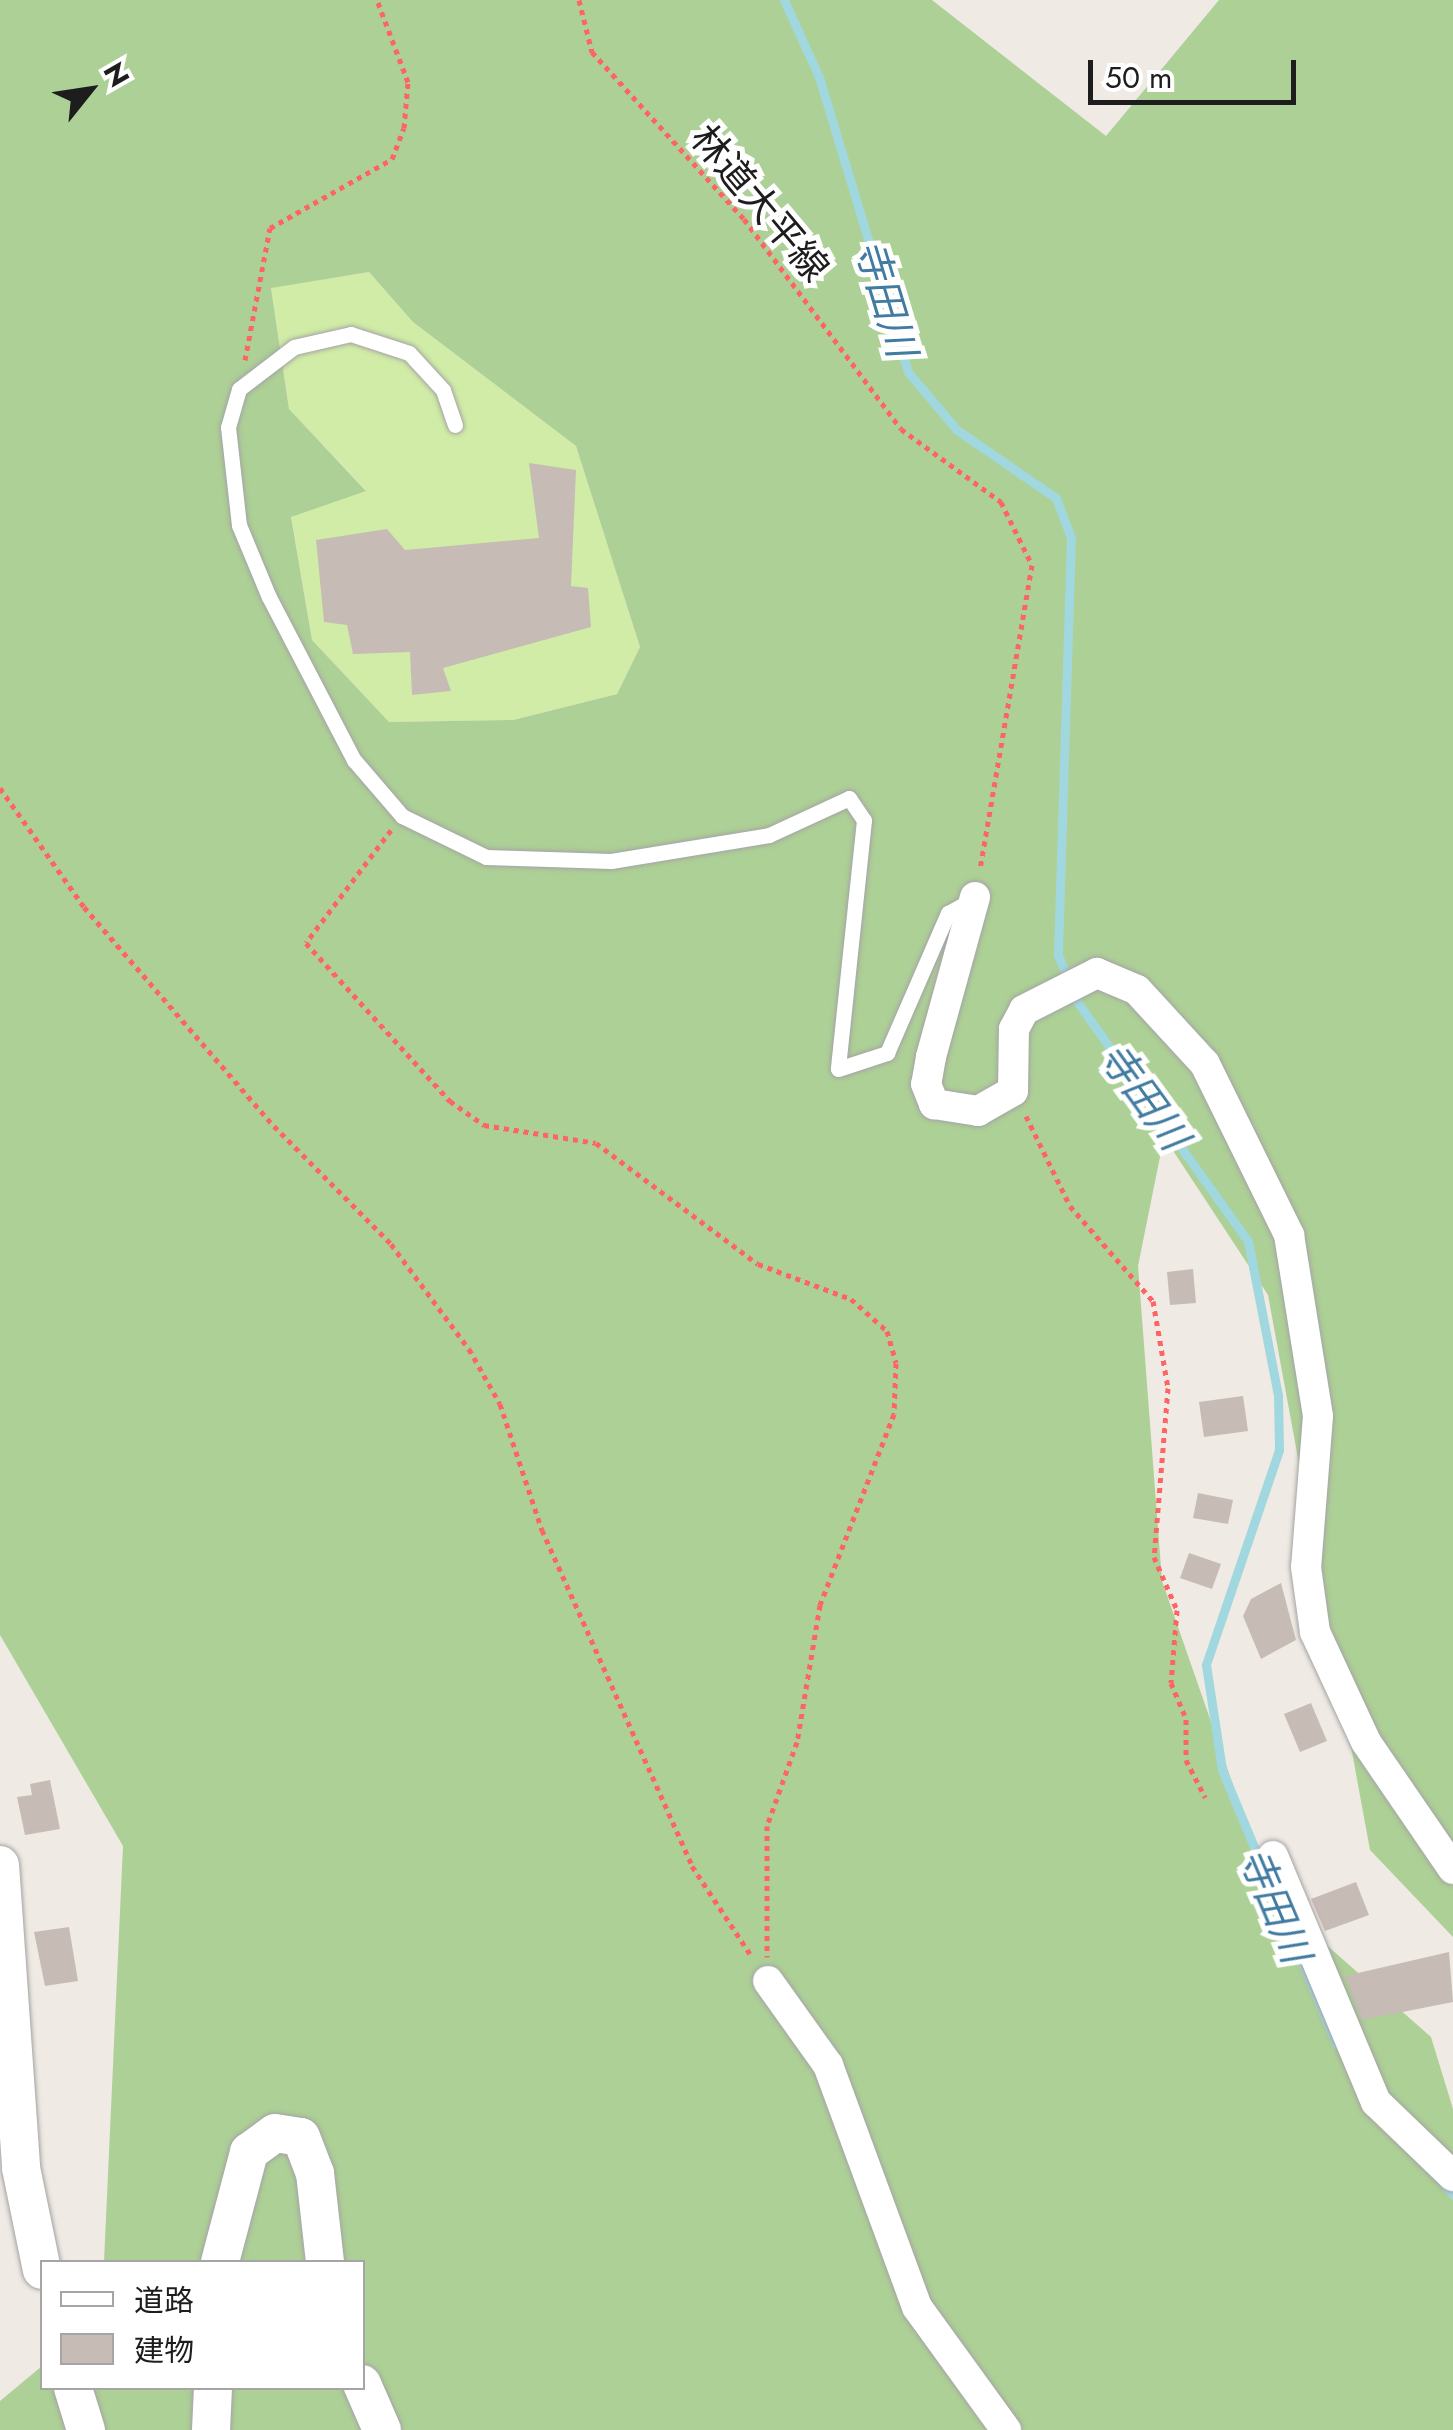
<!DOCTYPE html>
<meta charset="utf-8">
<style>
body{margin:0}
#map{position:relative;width:1453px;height:2430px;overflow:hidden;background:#efeae3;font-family:Jost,"Noto Sans JP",sans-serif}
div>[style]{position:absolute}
.grass>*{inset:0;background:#d0eca6}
.forest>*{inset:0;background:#add096}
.stream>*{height:9px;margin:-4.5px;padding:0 4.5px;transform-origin:4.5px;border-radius:4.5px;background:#a1d7df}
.building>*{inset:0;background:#c7bbb6}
.path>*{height:5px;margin-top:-2.5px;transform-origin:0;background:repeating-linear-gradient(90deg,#ff6464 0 5px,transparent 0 10px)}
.roads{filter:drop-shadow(0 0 2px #a4a4a4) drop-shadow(0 0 2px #a4a4a4)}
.service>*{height:15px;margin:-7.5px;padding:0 7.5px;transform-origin:7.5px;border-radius:7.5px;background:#fff}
.minor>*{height:30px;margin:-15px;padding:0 15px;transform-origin:15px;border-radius:15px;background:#fff}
.tertiary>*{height:38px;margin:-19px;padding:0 19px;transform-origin:19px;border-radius:19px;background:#fff}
span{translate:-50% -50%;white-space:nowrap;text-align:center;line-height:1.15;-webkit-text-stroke:10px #fff;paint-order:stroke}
.street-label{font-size:38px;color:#1d1d1d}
.water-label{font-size:40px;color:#417ba1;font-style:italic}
.legend{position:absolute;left:40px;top:2260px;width:325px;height:130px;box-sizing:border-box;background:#fff;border:2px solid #a5a5a5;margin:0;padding:12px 18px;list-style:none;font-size:30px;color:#1d1d1d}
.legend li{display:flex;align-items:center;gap:20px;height:50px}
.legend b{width:50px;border:2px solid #a5a5a5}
.north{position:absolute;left:40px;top:40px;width:100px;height:100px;-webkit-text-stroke:8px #fff;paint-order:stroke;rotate:60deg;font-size:28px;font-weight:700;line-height:40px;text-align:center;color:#1d1d1d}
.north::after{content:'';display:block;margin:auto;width:35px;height:45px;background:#1d1d1d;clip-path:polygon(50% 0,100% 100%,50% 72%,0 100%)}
.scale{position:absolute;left:1088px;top:60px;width:208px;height:45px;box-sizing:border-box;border:5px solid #1d1d1d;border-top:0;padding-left:12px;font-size:30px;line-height:35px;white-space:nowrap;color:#1d1d1d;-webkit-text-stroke:8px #fff;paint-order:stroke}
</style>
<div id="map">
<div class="grass">
<div style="clip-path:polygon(369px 272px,413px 322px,576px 446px,640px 647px,617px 694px,513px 720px,389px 722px,312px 640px,291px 516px,366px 490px,289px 409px,271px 287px)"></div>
</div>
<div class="forest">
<div style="clip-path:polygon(evenodd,0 0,932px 0,1106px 136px,1219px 0,1453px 0,1453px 1937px,1370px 1850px,1268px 1295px,1164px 1137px,1138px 1266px,1162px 1581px,1272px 1897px,1431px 2037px,1453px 2109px,1453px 2430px,0 2430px,0 2401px,42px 2366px,42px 2388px,362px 2388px,362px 2262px,104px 2262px,123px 1846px,0 1635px,0 0,369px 272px,413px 322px,576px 446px,640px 647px,617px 694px,513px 720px,389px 722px,312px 640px,291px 517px,366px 491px,289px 409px,271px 288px,369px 272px)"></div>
</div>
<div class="stream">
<div style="left:784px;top:0;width:85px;rotate:65.6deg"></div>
<div style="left:819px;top:77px;width:308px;rotate:73.2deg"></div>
<div style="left:908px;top:372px;width:76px;rotate:49.8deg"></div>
<div style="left:957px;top:430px;width:120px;rotate:34.5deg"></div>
<div style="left:1056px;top:498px;width:43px;rotate:69.4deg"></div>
<div style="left:1071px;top:538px;width:417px;rotate:91.8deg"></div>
<div style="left:1058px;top:955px;width:52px;rotate:67.4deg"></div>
<div style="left:1078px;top:1003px;width:292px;rotate:54.5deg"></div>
<div style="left:1248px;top:1241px;width:158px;rotate:79deg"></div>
<div style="left:1278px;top:1396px;width:54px;rotate:88.9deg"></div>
<div style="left:1279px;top:1450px;width:227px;rotate:108.8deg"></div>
<div style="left:1206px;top:1665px;width:106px;rotate:81.3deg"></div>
<div style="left:1222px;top:1770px;width:297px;rotate:67.4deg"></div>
<div style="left:1441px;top:2181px;width:18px;rotate:49deg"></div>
</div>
<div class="building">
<div style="clip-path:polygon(529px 463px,576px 470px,571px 586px,588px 588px,591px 627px,443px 668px,451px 691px,412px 695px,410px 652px,353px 654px,347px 625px,324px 622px,316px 540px,387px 529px,405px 550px,539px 538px)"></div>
<div style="clip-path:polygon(1193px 1269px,1196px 1303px,1170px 1305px,1167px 1272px)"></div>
<div style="clip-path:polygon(1243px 1396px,1248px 1431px,1204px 1437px,1199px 1402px)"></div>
<div style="clip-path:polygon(1198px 1493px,1233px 1500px,1228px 1524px,1193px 1518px)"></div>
<div style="clip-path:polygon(1189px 1553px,1221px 1564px,1212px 1589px,1180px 1578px)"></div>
<div style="clip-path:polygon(1281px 1583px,1296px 1640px,1261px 1659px,1243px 1616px,1251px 1599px)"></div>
<div style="clip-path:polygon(1311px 1703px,1327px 1741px,1300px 1752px,1284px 1714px)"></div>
<div style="clip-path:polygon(50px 1780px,60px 1829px,25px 1835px,17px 1797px,32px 1795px,30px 1784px)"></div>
<div style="clip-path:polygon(1356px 1882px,1369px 1915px,1325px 1931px,1311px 1899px)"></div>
<div style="clip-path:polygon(69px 1927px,78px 1981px,45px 1986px,34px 1932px)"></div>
<div style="clip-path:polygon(1449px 1952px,1453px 2002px,1362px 2020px,1345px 1976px)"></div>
</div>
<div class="path">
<div style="left:579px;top:0;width:54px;rotate:76deg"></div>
<div style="left:592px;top:52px;width:226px;rotate:47.7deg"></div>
<div style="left:744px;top:219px;width:262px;rotate:53.2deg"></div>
<div style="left:901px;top:429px;width:124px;rotate:36.1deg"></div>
<div style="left:1001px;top:502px;width:70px;rotate:63.8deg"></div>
<div style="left:1032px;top:565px;width:309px;rotate:99.7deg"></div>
<div style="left:245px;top:360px;width:134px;rotate:-79.3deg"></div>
<div style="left:270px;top:228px;width:140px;rotate:-29.5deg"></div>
<div style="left:392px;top:159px;width:33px;rotate:-69deg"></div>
<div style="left:404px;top:128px;width:46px;rotate:-85deg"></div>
<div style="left:408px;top:82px;width:88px;rotate:-110.7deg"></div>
<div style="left:0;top:788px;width:146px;rotate:54.8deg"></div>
<div style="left:84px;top:907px;width:290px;rotate:49.1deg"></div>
<div style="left:274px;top:1126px;width:166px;rotate:45.2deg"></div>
<div style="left:391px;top:1244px;width:131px;rotate:53.4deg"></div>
<div style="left:469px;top:1349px;width:63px;rotate:60.6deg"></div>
<div style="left:500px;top:1404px;width:133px;rotate:71.6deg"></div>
<div style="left:542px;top:1530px;width:368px;rotate:65.9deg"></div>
<div style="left:692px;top:1866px;width:109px;rotate:56.6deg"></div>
<div style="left:391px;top:830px;width:141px;rotate:127deg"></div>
<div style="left:306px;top:943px;width:214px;rotate:47.7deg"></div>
<div style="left:450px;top:1101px;width:42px;rotate:35.2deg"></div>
<div style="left:484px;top:1125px;width:113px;rotate:9.1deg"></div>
<div style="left:596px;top:1143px;width:202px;rotate:36.8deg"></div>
<div style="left:758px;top:1264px;width:99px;rotate:20.6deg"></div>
<div style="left:851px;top:1299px;width:48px;rotate:41.6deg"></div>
<div style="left:887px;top:1331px;width:33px;rotate:74deg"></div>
<div style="left:896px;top:1363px;width:51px;rotate:92.2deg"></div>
<div style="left:894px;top:1414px;width:205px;rotate:111.2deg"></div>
<div style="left:820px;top:1605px;width:139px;rotate:99.5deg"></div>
<div style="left:797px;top:1742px;width:89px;rotate:109.7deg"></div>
<div style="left:767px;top:1826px;width:131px;rotate:90deg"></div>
<div style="left:1026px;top:1116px;width:100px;rotate:63.9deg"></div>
<div style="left:1070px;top:1206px;width:126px;rotate:48.9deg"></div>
<div style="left:1153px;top:1301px;width:88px;rotate:80.2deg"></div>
<div style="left:1168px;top:1388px;width:170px;rotate:94.7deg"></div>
<div style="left:1154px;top:1557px;width:58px;rotate:66.5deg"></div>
<div style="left:1177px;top:1610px;width:73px;rotate:94.7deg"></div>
<div style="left:1171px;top:1683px;width:39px;rotate:67deg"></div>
<div style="left:1186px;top:1719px;width:41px;rotate:90deg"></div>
<div style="left:1186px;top:1760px;width:42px;rotate:62.8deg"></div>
</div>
<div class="roads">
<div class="service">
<div style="left:455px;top:425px;width:37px;rotate:-109deg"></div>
<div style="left:443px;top:390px;width:50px;rotate:-132.6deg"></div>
<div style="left:409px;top:353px;width:61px;rotate:-161.9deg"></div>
<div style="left:351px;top:334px;width:58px;rotate:167.2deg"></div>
<div style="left:294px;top:347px;width:69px;rotate:142.6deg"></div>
<div style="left:239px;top:389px;width:40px;rotate:106deg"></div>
<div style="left:228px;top:427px;width:99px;rotate:83.6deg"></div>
<div style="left:239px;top:525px;width:78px;rotate:67.4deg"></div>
<div style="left:269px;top:597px;width:184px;rotate:62.5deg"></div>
<div style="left:354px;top:760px;width:74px;rotate:49.4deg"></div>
<div style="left:402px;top:816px;width:93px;rotate:26deg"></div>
<div style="left:486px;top:857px;width:125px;rotate:1.8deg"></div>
<div style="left:611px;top:861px;width:160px;rotate:-9.3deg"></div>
<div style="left:769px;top:835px;width:88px;rotate:-24.8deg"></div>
<div style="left:849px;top:798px;width:27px;rotate:56deg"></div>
<div style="left:864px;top:820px;width:250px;rotate:96deg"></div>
<div style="left:838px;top:1069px;width:52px;rotate:-18.1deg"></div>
<div style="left:887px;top:1053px;width:153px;rotate:-66.5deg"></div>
<div style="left:948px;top:913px;width:29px;rotate:-29deg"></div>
</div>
<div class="minor">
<div style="left:975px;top:897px;width:166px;rotate:105.4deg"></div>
<div style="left:931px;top:1057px;width:27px;rotate:100deg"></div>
<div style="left:926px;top:1084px;width:22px;rotate:68deg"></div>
<div style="left:934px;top:1104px;width:45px;rotate:9deg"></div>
<div style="left:978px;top:1111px;width:40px;rotate:-29.7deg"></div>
<div style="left:1013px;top:1091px;width:62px;rotate:-89.1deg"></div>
<div style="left:1014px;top:1029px;width:21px;rotate:-62deg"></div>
<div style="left:1024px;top:1010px;width:82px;rotate:-26.9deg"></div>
<div style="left:1097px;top:973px;width:43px;rotate:23deg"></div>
<div style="left:1137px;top:990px;width:100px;rotate:47.4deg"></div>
<div style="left:1205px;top:1064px;width:191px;rotate:63.8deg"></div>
<div style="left:1289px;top:1235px;width:183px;rotate:80.9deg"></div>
<div style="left:1318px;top:1416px;width:151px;rotate:94.5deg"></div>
<div style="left:1306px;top:1567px;width:66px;rotate:82.1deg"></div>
<div style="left:1315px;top:1632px;width:121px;rotate:65.1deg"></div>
<div style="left:1366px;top:1742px;width:154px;rotate:55.6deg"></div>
<div style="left:1273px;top:1856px;width:267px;rotate:67.3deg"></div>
<div style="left:1376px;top:2102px;width:107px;rotate:43.9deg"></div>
<div style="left:768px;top:1981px;width:103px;rotate:54.5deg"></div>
<div style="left:828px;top:2065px;width:258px;rotate:69.8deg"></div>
<div style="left:917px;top:2307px;width:152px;rotate:54.1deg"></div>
</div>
<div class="tertiary">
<div style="left:0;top:1865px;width:304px;rotate:86deg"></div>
<div style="left:21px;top:2168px;width:104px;rotate:78.4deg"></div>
<div style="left:220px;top:2262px;width:114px;rotate:-75.2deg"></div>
<div style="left:249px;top:2152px;width:32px;rotate:-36deg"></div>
<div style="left:275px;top:2133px;width:26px;rotate:9deg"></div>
<div style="left:301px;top:2137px;width:39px;rotate:69deg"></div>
<div style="left:315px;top:2173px;width:90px;rotate:83.6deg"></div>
<div style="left:362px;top:2384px;width:50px;rotate:66.5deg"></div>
<div style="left:73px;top:2388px;width:44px;rotate:72.8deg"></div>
<div style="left:211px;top:2430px;width:42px;rotate:-87.3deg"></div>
</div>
</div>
<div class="street-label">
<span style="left:760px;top:203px;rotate:50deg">林道大平線</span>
</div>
<div class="water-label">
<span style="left:886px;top:298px;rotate:73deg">寺田川</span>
<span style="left:1144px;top:1096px;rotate:54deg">寺田川</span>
<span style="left:1275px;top:1905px;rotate:67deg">寺田川</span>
</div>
<ul class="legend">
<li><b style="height:12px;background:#fff"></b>道路</li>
<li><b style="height:28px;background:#c7bbb6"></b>建物</li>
</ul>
<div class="north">N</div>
<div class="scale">50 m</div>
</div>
